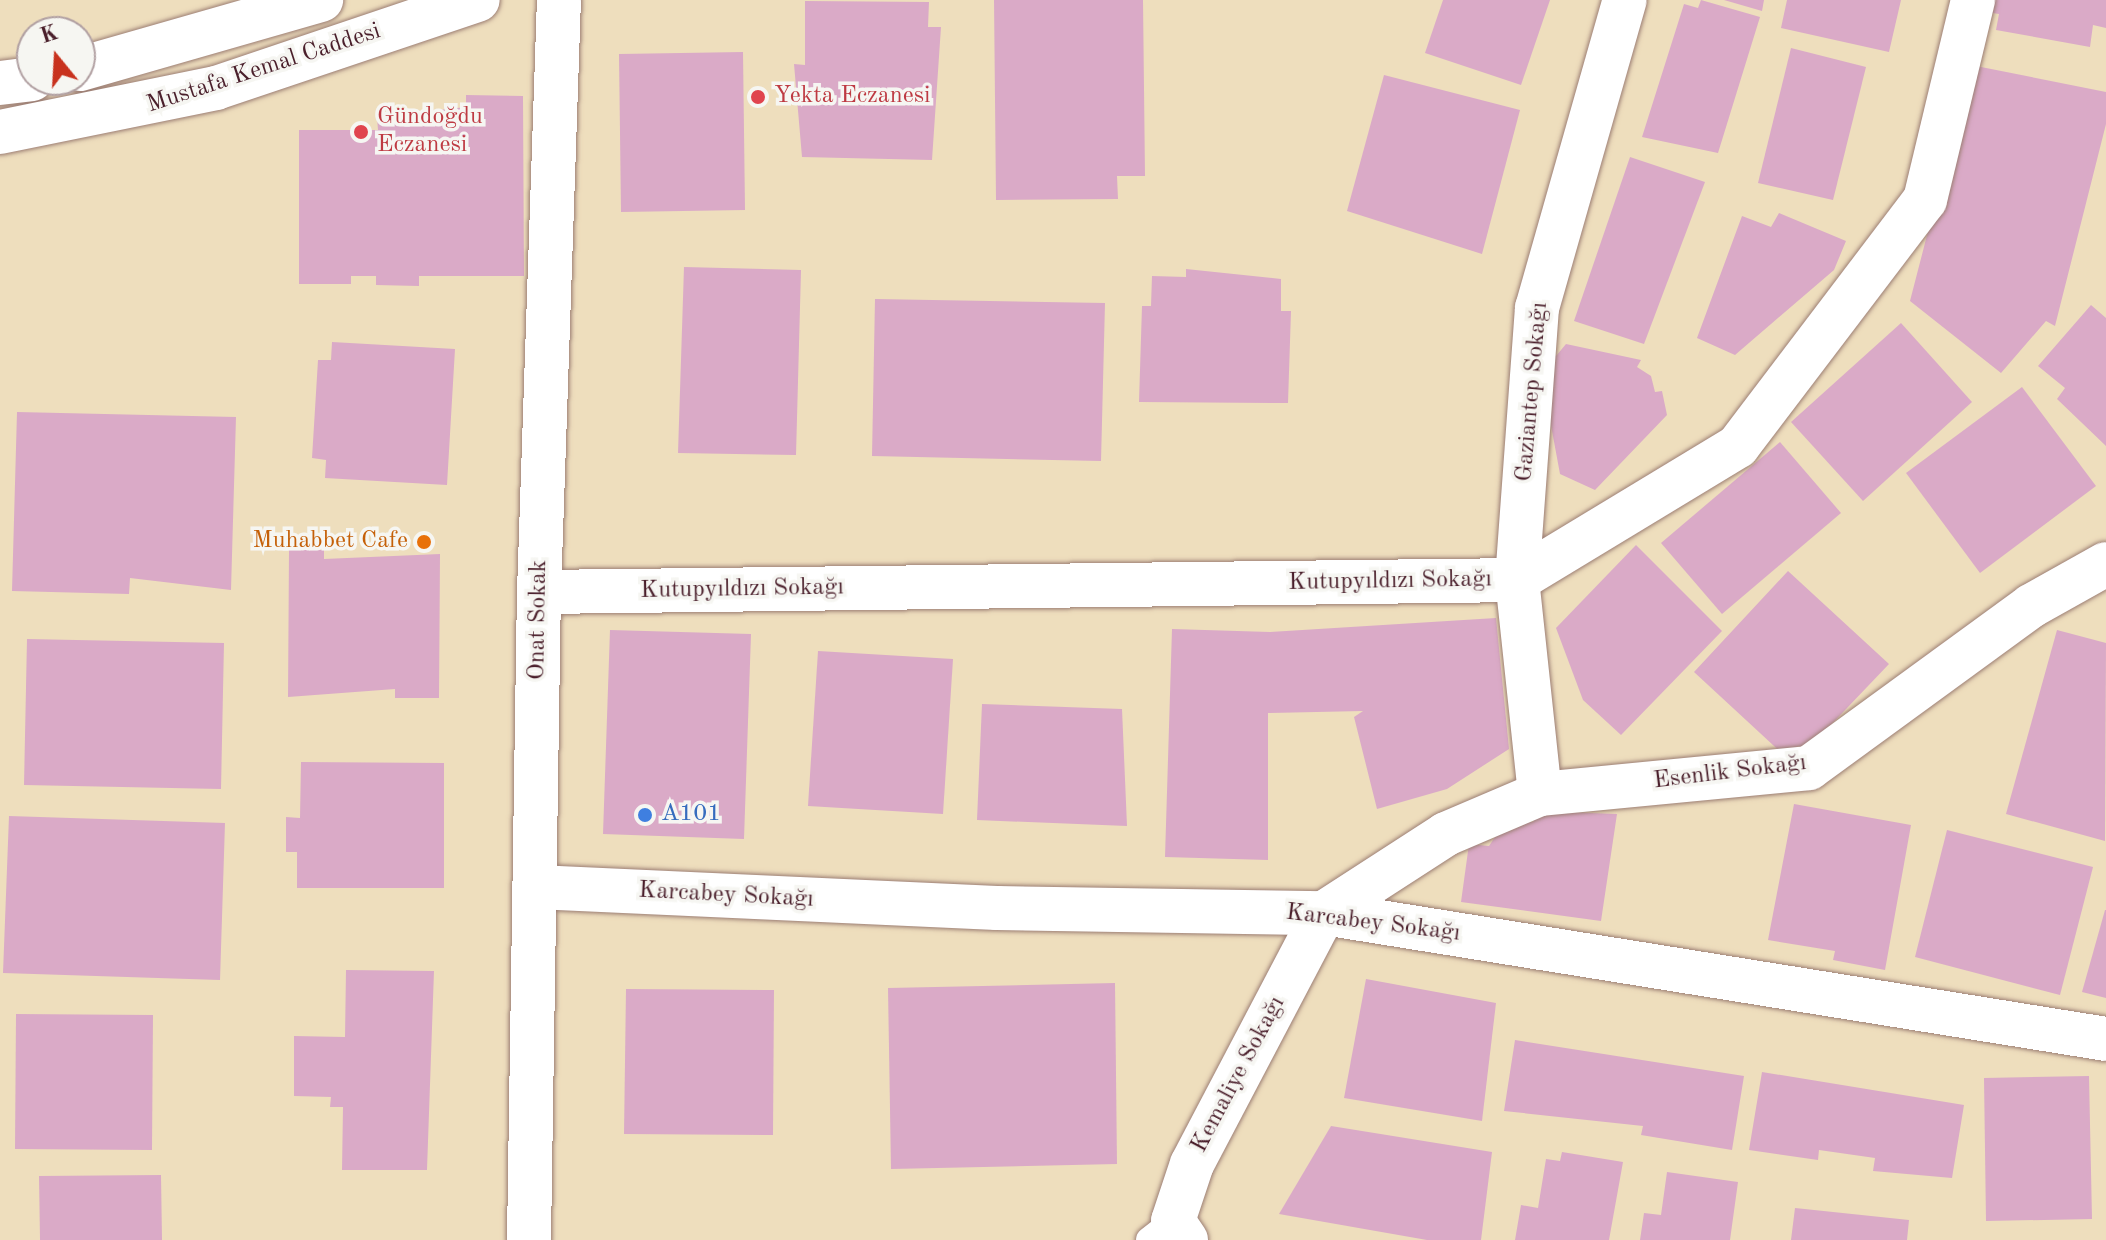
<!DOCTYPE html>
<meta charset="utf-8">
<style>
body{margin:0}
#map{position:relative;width:2106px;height:1240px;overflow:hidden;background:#eedebd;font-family:"Old Standard TT",serif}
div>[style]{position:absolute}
.building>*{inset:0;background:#daaac7}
.roads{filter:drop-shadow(0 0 2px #9c7e74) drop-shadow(0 0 2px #9c7e74)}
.service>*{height:26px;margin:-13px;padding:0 13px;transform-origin:13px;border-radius:13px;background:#fff}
.minor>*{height:44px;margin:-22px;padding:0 22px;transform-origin:22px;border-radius:22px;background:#fff}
.tertiary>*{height:44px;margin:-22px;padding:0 22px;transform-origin:22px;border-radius:22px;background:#fff}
.dots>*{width:22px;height:22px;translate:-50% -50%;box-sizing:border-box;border:4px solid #f6f6f2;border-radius:50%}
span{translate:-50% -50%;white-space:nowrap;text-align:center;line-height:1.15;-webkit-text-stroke:7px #f6f6f2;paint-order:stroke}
.street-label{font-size:24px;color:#4a1f2b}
.health-label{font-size:24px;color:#be3a42}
.left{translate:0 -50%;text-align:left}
.food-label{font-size:24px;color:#c56008}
.right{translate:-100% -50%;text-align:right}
.shop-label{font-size:24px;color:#366cbe}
.north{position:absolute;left:16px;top:16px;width:80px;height:80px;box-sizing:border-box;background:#f6f6f2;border:2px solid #b1a0a2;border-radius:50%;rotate:342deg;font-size:22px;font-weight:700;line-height:32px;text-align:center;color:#4a1f2b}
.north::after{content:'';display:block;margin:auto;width:28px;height:36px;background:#c8321e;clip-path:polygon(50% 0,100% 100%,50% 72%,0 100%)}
</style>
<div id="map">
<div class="building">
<div style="clip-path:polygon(994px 0,1143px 0,1145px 176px,1117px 176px,1118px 199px,996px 200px)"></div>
<div style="clip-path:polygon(1443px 0,1550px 0,1521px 85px,1425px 53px)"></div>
<div style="clip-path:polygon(1701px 0,1760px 17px,1718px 153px,1642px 137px,1684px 4px,1698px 8px)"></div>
<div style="clip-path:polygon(1724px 0,1764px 0,1762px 11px)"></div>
<div style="clip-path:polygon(1787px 0,1901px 0,1889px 52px,1781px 28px)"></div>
<div style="clip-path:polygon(1988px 0,2106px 0,2106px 28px,2093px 25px,2090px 47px,1996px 30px,1999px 14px,1986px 12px)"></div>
<div style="clip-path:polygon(805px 1px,929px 2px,928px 27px,941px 27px,932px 160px,802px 157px,794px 64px,805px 65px)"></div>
<div style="clip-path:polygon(1791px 48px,1866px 67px,1833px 200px,1758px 183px)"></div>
<div style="clip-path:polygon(743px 52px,745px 210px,621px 212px,619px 54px)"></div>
<div style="clip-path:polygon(1971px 65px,2106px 92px,2106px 124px,2055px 326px,2046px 321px,2001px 373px,1910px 301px)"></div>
<div style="clip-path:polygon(1384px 75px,1520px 110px,1482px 254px,1347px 211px)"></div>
<div style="clip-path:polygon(466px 95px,523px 96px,524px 276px,419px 276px,419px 286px,376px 285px,376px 276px,351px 276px,351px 284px,299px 284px,299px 130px,378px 130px,377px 117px,466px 107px)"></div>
<div style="clip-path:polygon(1630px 157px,1705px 182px,1644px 344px,1574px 321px)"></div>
<div style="clip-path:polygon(1779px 213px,1846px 241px,1834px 270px,1735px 355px,1697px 338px,1742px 216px,1771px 227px)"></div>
<div style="clip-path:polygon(684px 267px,801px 270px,796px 455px,678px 453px)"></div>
<div style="clip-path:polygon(1186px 269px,1281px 279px,1281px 311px,1291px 311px,1288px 403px,1139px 402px,1142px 306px,1151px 306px,1152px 276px,1186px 277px)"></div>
<div style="clip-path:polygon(875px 299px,1105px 303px,1101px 461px,872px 456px)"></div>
<div style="clip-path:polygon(2091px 305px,2106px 318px,2106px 446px,2057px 399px,2065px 388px,2038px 366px)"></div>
<div style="clip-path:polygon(1901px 323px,1972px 402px,1863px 501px,1791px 422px)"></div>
<div style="clip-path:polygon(332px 342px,455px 349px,447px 485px,325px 478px,326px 460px,312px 458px,318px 360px,331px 360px)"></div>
<div style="clip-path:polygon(1566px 344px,1641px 360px,1637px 367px,1651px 376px,1655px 392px,1662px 391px,1667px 415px,1595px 490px,1560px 474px,1542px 377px,1548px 352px,1556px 356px)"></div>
<div style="clip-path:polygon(2022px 387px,2096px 486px,1980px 573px,1906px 473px)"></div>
<div style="clip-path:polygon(17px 412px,236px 417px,231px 590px,130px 578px,129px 594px,12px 591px)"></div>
<div style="clip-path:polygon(1780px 442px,1841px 513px,1722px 614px,1661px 543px)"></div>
<div style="clip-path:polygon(1636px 545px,1722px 631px,1621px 735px,1583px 700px,1556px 628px)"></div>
<div style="clip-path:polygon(289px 550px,324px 550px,324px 559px,440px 554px,439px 698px,395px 698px,395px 689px,288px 697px)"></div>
<div style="clip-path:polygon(1788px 571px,1889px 664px,1805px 752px,1798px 746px,1786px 757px,1694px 672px)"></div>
<div style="clip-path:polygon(1496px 618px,1509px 749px,1447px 789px,1377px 809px,1354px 717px,1363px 711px,1268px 713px,1268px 860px,1165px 857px,1172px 629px,1270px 632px)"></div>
<div style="clip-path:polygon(610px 630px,751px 634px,744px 839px,603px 834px)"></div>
<div style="clip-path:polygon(2057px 630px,2106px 643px,2105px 841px,2006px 814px)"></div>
<div style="clip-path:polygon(27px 639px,224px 643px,221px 789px,24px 785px)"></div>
<div style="clip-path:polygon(818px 651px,953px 659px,943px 814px,808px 806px)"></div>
<div style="clip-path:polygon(982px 704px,1122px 709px,1127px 826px,977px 820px)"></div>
<div style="clip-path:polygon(301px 762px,444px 763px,444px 888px,297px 888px,297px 852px,286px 852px,286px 817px,300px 818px)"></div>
<div style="clip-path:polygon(1794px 804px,1911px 825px,1885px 970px,1833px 960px,1835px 951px,1768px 940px)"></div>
<div style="clip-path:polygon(1538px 811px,1617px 814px,1601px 921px,1461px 902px,1469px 844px,1489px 846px,1505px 822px,1533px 822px)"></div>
<div style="clip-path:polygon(9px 816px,225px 823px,220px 980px,3px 973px)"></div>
<div style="clip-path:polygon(1947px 830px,2093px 867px,2060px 995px,1915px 957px)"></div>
<div style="clip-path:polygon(2105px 910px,2106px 910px,2106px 998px,2082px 992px)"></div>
<div style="clip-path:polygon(346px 970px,434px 971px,427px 1170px,342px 1170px,343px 1107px,330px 1107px,331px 1097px,294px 1096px,294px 1036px,345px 1037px)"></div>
<div style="clip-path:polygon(1366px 979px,1496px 1003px,1482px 1121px,1344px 1098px)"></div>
<div style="clip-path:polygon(1115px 983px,1117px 1164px,891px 1169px,888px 988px)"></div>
<div style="clip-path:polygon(626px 989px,774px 990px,773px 1135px,624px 1134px)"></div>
<div style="clip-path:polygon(16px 1014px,153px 1015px,152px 1150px,15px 1149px)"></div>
<div style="clip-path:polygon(1515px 1040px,1744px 1076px,1732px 1150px,1641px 1135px,1643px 1126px,1504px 1111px)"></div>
<div style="clip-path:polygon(1762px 1072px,1964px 1105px,1952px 1178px,1873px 1171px,1875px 1158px,1819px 1150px,1818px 1160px,1749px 1150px)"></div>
<div style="clip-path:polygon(2089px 1076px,2092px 1219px,1986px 1221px,1984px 1078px)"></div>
<div style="clip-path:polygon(1331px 1126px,1492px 1152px,1481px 1240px,1427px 1240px,1279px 1214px)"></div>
<div style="clip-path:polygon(1562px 1152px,1623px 1162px,1609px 1240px,1515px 1240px,1521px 1205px,1538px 1208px,1546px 1159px,1560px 1161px)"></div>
<div style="clip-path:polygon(1667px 1172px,1738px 1182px,1730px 1240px,1640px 1240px,1644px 1213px,1661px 1215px)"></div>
<div style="clip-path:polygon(161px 1175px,162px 1240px,40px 1240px,39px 1176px)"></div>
<div style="clip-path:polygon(1795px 1208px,1909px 1220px,1907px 1240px,1791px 1240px)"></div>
</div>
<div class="roads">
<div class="service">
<div style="left:1149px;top:1240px;width:31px;rotate:-38deg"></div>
</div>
<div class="minor">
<div style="left:539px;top:592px;width:978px;rotate:-0.7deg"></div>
<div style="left:1517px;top:580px;width:258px;rotate:-31.2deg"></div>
<div style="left:1738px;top:446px;width:309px;rotate:-52.8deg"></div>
<div style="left:1925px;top:200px;width:206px;rotate:-76.5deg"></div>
<div style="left:1540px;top:794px;width:215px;rotate:-96.1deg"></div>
<div style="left:1517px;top:580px;width:273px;rotate:-85.8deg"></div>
<div style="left:1537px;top:308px;width:320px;rotate:-74.1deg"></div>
<div style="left:536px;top:887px;width:461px;rotate:2.6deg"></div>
<div style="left:997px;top:908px;width:327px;rotate:0.9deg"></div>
<div style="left:1324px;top:913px;width:792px;rotate:9.15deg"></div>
<div style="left:529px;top:1240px;width:648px;rotate:-89.12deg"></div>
<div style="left:539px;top:592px;width:592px;rotate:-88.07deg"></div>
<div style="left:1186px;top:1240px;width:23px;rotate:-124deg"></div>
<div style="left:1173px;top:1221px;width:60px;rotate:-71.6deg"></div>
<div style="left:1192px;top:1164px;width:284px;rotate:-62.3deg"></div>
<div style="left:1324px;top:913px;width:145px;rotate:-32.9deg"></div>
<div style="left:1446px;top:834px;width:102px;rotate:-23.1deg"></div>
<div style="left:1540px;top:794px;width:270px;rotate:-5.5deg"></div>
<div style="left:1809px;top:768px;width:275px;rotate:-36.1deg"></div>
<div style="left:2031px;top:606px;width:86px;rotate:-29.2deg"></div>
</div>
<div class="tertiary">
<div style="left:80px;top:69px;width:251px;rotate:-16deg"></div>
<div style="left:0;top:83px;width:32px;rotate:-7deg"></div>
<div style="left:0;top:132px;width:220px;rotate:-11.5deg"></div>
<div style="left:216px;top:88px;width:276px;rotate:-18.6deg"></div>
</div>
</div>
<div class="dots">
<div style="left:758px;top:97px;background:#e0444e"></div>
<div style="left:361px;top:132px;background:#e0444e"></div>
<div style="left:424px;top:542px;background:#e8710a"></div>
<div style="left:645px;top:815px;background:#3f7fe0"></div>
</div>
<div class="street-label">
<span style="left:264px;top:69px;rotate:-18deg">Mustafa Kemal Caddesi</span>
<span style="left:1533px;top:392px;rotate:-85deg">Gaziantep Sokağı</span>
<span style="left:1390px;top:582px;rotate:-1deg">Kutupyıldızı Sokağı</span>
<span style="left:742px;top:590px;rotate:-1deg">Kutupyıldızı Sokağı</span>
<span style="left:539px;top:620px;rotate:-89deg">Onat Sokak</span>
<span style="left:1730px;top:773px;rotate:-7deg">Esenlik Sokağı</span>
<span style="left:726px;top:896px;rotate:3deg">Karcabey Sokağı</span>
<span style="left:1373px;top:924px;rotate:7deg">Karcabey Sokağı</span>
<span style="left:1239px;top:1075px;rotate:-62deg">Kemaliye Sokağı</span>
</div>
<div class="health-label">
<span class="left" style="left:774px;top:97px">Yekta Eczanesi</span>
<span class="left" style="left:377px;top:132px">Gündoğdu<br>Eczanesi</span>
</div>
<div class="food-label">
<span class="right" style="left:408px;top:542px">Muhabbet Cafe</span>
</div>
<div class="shop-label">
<span class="left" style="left:661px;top:815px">A101</span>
</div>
<div class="north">K</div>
</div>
